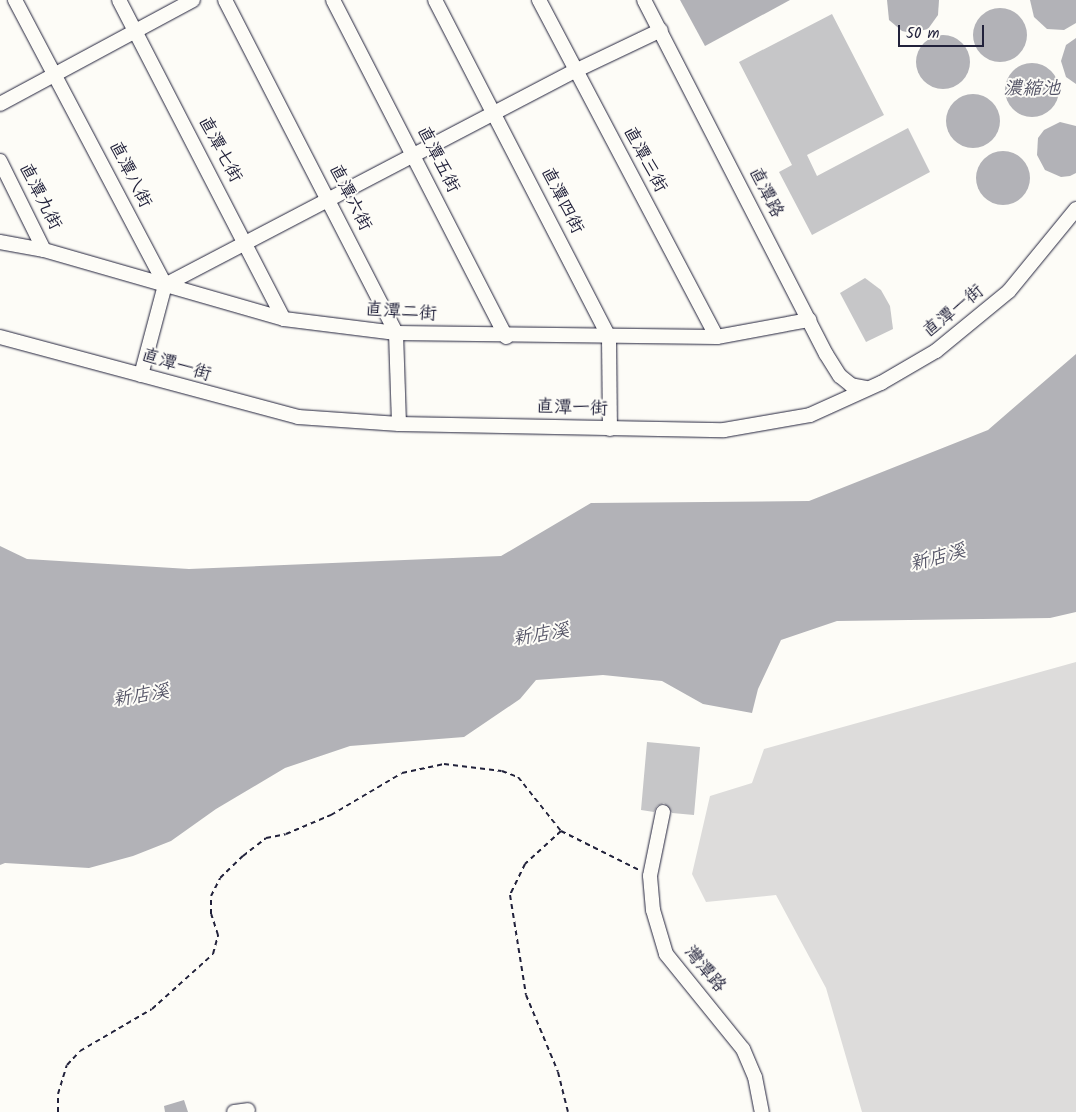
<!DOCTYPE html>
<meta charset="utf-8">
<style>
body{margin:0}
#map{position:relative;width:1076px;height:1112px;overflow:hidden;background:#fdfcf7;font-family:Kalam,"LXGW WenKai TC",sans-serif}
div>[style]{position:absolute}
.green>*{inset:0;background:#dddcdb}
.water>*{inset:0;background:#b2b2b7}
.round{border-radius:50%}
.building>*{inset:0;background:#c6c6c8}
.path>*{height:2px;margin-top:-1px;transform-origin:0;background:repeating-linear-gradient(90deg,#22223b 0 5px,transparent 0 9px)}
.roads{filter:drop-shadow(0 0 1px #22223b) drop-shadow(0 0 1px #22223b)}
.minor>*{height:14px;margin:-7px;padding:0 7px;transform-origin:7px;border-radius:7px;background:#fdfcf7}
span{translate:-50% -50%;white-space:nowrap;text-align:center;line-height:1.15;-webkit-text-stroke:4px #fdfcf7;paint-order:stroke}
.street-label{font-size:18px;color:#22223b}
.water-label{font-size:19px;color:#545466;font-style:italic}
.scale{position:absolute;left:898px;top:25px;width:86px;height:22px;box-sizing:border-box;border:2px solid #22223b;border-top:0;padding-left:6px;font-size:15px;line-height:18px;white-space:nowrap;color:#22223b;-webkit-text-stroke:4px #fdfcf7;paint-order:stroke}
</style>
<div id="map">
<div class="green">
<div style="clip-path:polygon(1076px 662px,1076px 1112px,862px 1112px,826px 988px,776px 895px,706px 902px,692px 874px,710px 796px,752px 783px,764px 749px)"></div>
</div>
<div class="water">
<div style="clip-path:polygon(680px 0,790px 0,705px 46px)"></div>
<div style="clip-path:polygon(887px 0,939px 0,938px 15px,928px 29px,911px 33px,902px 31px,889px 20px)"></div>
<div style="clip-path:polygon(1030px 0,1076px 0,1076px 23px,1064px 30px,1047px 29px,1034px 17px)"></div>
<div class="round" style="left:973px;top:8px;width:54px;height:54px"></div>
<div class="round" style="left:916px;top:35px;width:54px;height:54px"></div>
<div style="clip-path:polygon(1076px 38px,1076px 84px,1066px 77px,1061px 61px,1066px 45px)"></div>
<div class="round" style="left:1005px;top:63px;width:54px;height:54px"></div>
<div class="round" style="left:946px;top:94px;width:54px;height:54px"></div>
<div style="clip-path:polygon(1060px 122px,1076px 126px,1076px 173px,1070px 176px,1061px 177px,1045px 170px,1037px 155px,1038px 138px,1044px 130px)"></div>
<div class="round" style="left:976px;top:151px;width:54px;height:54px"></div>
<div style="clip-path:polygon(1076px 354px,1076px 612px,1050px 618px,837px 621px,781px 640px,758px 689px,752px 713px,703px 704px,662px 681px,603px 675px,536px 680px,520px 699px,464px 737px,350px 746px,285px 768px,216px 809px,171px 841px,133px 856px,89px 868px,5px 863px,0 865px,0 546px,27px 559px,189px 569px,501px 556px,591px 503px,809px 501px,988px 430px)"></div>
<div style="clip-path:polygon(184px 1100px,188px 1112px,165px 1112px,164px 1106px)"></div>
</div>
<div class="building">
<div style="clip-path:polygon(832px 14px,884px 115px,807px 155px,817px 176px,908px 128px,930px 172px,812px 235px,779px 172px,792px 165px,739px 62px)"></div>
<div style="clip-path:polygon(865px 278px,881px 290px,890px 306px,893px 329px,866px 342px,840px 293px)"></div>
<div style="clip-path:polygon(647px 742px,700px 747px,694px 815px,672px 813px,664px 803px,657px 806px,654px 812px,641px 810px)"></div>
</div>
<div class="path">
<div style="left:561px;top:831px;width:49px;rotate:137.5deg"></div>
<div style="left:525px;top:864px;width:34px;rotate:116deg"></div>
<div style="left:510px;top:895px;width:101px;rotate:80.9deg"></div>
<div style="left:526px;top:995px;width:83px;rotate:67.4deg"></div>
<div style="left:558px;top:1072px;width:41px;rotate:76deg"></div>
<div style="left:58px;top:1112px;width:18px;rotate:-90deg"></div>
<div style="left:58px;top:1094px;width:30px;rotate:-73deg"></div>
<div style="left:67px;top:1065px;width:19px;rotate:-47deg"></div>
<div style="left:80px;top:1051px;width:83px;rotate:-30.3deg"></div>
<div style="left:152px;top:1009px;width:82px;rotate:-42deg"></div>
<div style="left:213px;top:954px;width:20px;rotate:-75deg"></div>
<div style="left:218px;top:935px;width:22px;rotate:-108deg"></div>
<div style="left:211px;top:914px;width:18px;rotate:-90deg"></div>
<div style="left:211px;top:896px;width:20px;rotate:-63deg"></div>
<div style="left:220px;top:878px;width:32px;rotate:-44deg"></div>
<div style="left:243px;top:856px;width:29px;rotate:-38deg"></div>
<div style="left:266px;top:838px;width:20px;rotate:-11deg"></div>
<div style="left:286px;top:834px;width:49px;rotate:-22.9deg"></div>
<div style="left:331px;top:815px;width:82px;rotate:-30.6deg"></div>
<div style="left:402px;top:773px;width:43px;rotate:-12.1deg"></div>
<div style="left:444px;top:764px;width:58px;rotate:6.9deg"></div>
<div style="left:502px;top:771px;width:17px;rotate:21deg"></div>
<div style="left:518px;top:777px;width:69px;rotate:51.5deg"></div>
<div style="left:561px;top:831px;width:87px;rotate:26.6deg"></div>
</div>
<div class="roads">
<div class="minor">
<div style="left:15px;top:0;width:322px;rotate:62.2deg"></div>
<div style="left:165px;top:285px;width:93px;rotate:104.9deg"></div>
<div style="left:119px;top:0;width:359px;rotate:62.7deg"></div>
<div style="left:225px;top:0;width:374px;rotate:62.8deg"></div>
<div style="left:396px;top:333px;width:91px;rotate:88.1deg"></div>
<div style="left:333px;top:0;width:379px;rotate:62.8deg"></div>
<div style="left:435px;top:0;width:379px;rotate:62.7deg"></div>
<div style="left:609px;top:337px;width:92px;rotate:89.4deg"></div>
<div style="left:539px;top:0;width:381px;rotate:62.2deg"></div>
<div style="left:644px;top:0;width:398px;rotate:62.8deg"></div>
<div style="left:826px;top:354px;width:26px;rotate:58deg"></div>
<div style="left:840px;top:376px;width:14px;rotate:39deg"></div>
<div style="left:851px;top:385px;width:15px;rotate:11deg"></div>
<div style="left:0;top:104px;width:219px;rotate:-28.3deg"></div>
<div style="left:0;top:161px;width:99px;rotate:63.7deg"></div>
<div style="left:0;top:242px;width:45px;rotate:10.3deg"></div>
<div style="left:44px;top:250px;width:250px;rotate:16deg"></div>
<div style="left:284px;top:319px;width:113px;rotate:7.1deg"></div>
<div style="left:396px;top:333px;width:321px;rotate:0.7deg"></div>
<div style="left:717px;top:337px;width:94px;rotate:-10.5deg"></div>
<div style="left:165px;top:285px;width:462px;rotate:-27.6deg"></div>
<div style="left:575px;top:71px;width:95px;rotate:-25.5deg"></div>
<div style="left:0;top:337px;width:309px;rotate:15deg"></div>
<div style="left:298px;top:417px;width:101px;rotate:4deg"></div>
<div style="left:399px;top:424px;width:325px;rotate:1.1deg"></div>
<div style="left:724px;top:430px;width:87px;rotate:-9.9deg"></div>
<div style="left:810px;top:415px;width:78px;rotate:-24.3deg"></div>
<div style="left:881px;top:383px;width:64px;rotate:-30.2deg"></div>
<div style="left:936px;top:351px;width:94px;rotate:-39.4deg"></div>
<div style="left:1009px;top:291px;width:106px;rotate:-50.7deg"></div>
<div style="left:663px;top:812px;width:65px;rotate:101.5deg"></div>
<div style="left:650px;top:876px;width:34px;rotate:85deg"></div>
<div style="left:653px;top:910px;width:46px;rotate:73.5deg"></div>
<div style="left:666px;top:954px;width:122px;rotate:51deg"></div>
<div style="left:743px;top:1049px;width:30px;rotate:67deg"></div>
<div style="left:755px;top:1077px;width:36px;rotate:79deg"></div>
<div style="left:234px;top:1112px;width:14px;rotate:-8deg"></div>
</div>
</div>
<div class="street-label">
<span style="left:219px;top:150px;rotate:62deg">直潭七街</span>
<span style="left:437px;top:160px;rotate:63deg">直潭五街</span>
<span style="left:644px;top:160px;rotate:62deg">直潭三街</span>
<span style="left:129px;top:175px;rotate:63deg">直潭八街</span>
<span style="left:765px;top:193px;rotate:63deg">直潭路</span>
<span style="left:39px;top:197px;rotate:63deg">直潭九街</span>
<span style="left:349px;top:198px;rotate:63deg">直潭六街</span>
<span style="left:561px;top:201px;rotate:63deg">直潭四街</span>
<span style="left:954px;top:312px;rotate:-39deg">直潭一街</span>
<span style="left:401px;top:313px;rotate:4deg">直潭二街</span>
<span style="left:176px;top:366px;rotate:17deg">直潭一街</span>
<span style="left:572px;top:409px;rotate:2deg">直潭一街</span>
<span style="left:704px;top:970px;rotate:50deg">灣潭路</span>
</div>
<div class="water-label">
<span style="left:1032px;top:90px">濃縮池</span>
<span style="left:938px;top:559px;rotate:-15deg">新店溪</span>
<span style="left:541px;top:636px;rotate:-9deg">新店溪</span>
<span style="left:141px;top:697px;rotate:-9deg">新店溪</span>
</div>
<div class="scale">50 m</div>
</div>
